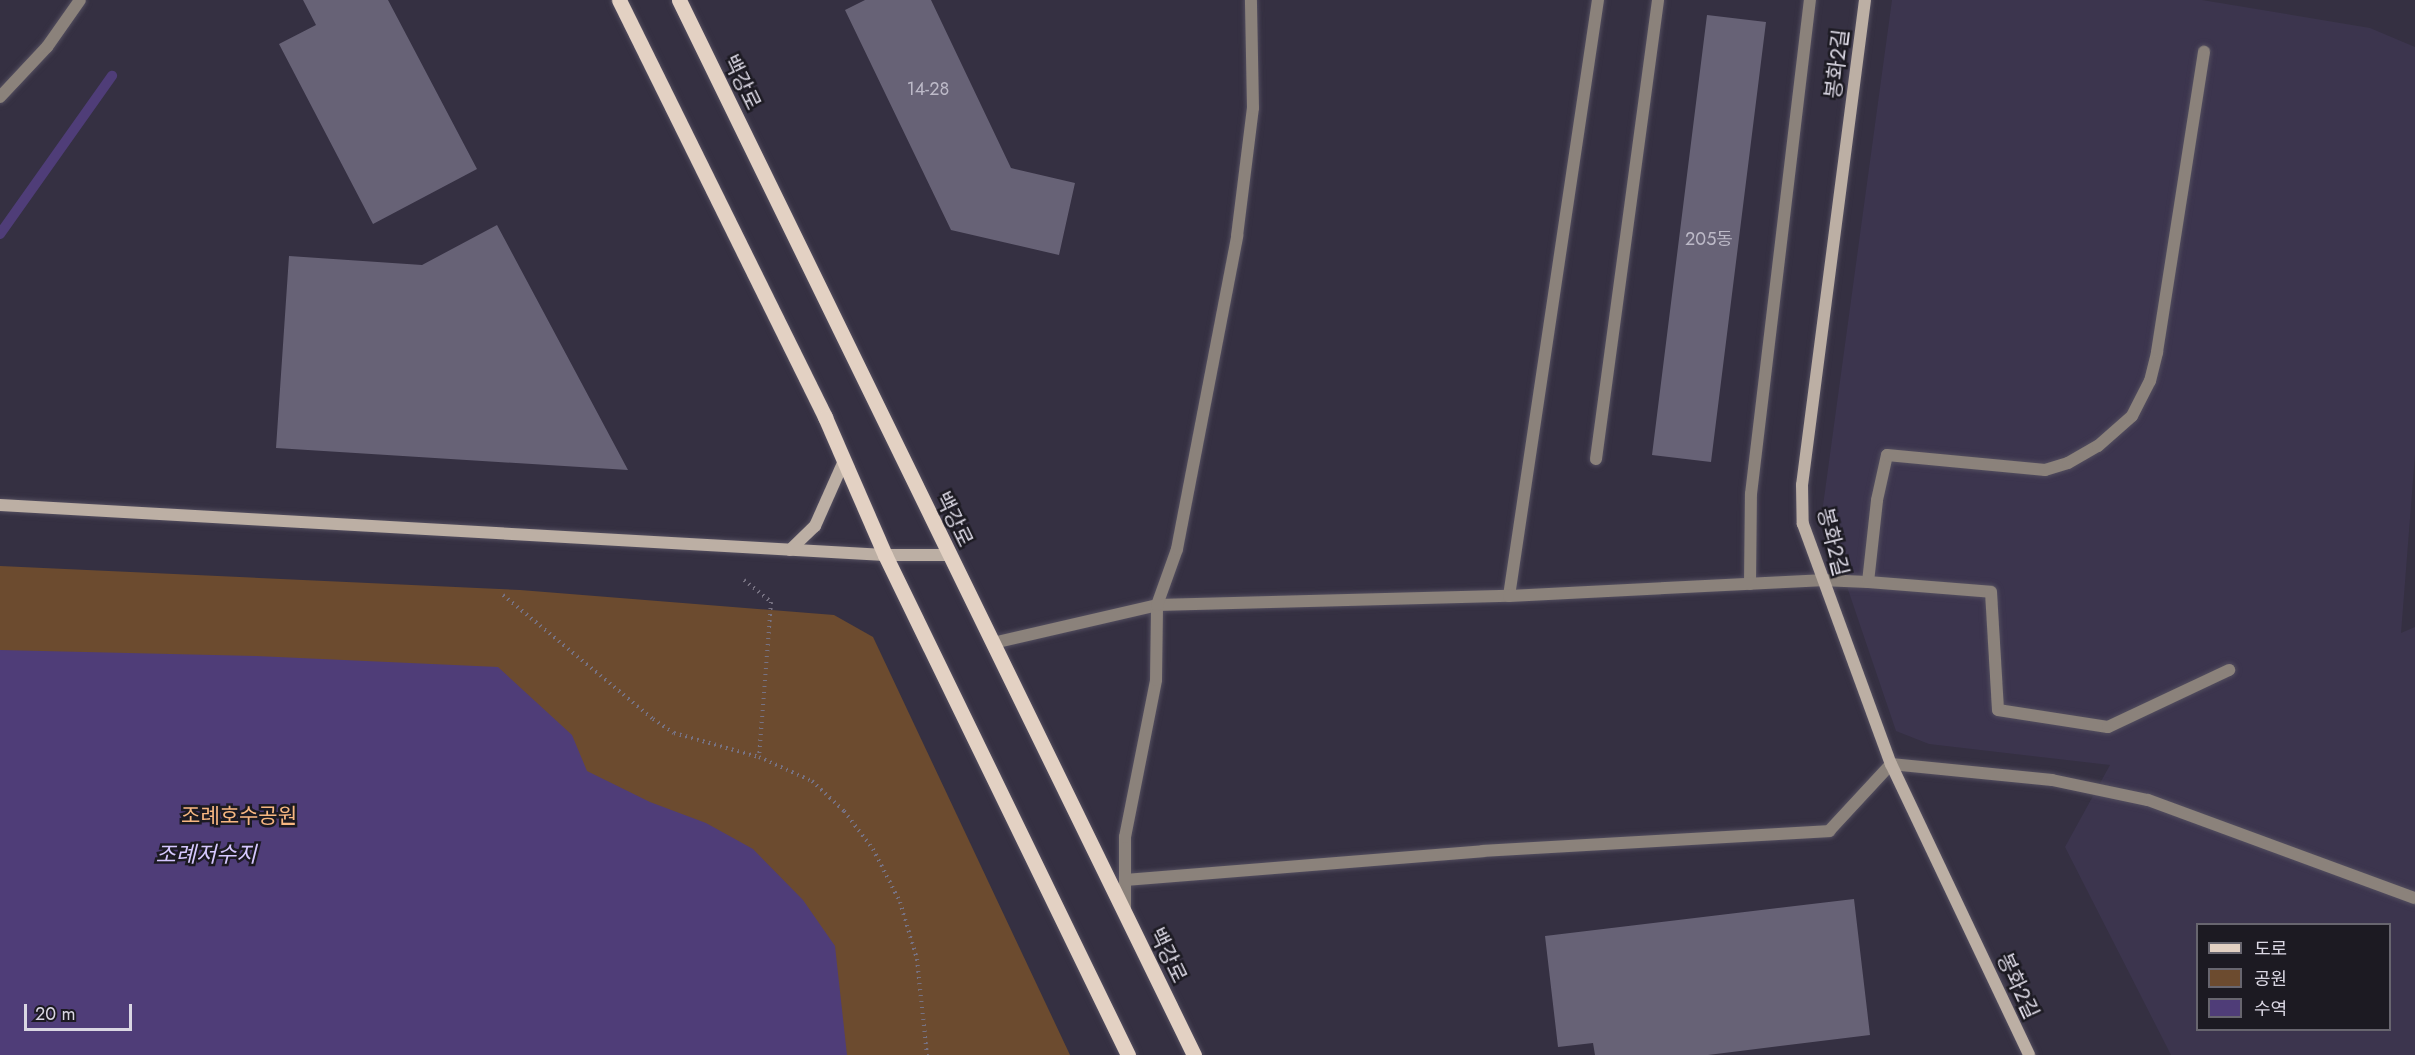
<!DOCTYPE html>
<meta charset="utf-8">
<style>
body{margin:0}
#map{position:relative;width:2415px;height:1055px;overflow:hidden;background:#353042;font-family:Jost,"Noto Sans KR",sans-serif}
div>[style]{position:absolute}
.built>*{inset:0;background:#3c354e}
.green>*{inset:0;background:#6c4b2f}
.water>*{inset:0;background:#4f3d78}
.stream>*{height:10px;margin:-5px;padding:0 5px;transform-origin:5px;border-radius:5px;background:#4f3d78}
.building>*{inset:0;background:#676276}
.path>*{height:4px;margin-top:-2px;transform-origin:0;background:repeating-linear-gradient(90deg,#777282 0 1.5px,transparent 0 6px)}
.roads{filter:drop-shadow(0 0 2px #534e5f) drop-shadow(0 0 2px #534e5f)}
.lane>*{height:12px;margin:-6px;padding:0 6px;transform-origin:6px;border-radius:6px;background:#8b827b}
.street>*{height:12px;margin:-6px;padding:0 6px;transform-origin:6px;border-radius:6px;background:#8b827b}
.secondary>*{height:12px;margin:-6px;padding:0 6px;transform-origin:6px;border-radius:6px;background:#bcafa4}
.primary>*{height:15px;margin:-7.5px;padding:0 7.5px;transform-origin:7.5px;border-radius:7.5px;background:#e3d1c3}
span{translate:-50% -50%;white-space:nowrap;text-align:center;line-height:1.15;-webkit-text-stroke:5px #1c1a22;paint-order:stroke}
.number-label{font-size:18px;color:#bdbac8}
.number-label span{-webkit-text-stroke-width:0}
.street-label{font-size:21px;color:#dad7e3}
.park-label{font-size:21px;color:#f7b781}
.water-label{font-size:22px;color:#d6c8ff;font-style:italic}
.legend{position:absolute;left:2196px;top:923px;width:195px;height:108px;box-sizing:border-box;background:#1c1a22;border:2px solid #68666f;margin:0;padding:8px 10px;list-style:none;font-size:18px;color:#dad7e3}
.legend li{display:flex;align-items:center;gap:12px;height:30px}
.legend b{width:30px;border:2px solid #68666f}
.scale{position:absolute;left:24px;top:1004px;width:108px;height:27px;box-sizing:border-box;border:3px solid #dad7e3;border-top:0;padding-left:8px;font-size:18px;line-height:21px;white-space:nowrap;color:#dad7e3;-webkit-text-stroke:4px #1c1a22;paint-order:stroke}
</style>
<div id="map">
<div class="built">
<div style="clip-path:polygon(evenodd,1892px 0,2202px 0,2370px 28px,2415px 47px,2415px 455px,2401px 633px,2415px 627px,2415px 1055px,2171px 1055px,2065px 847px,2110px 765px,1929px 744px,1896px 731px,1822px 513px,1892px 0,2198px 924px,2390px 924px,2390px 1030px,2198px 1030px,2198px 924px)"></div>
</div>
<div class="green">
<div style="clip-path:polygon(0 566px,520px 590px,834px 615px,873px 637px,1070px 1055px,0 1055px)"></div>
</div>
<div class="water">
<div style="clip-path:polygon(0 650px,256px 656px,498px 667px,572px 735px,587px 771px,650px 802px,706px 823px,753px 849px,803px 900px,835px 946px,847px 1055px,0 1055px)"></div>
</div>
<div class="stream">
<div style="left:0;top:234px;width:194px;rotate:-54.7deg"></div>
</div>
<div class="building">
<div style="clip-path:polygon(303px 0,388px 0,477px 169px,373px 224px,279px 44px,316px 25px)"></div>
<div style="clip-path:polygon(865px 0,931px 0,1011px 168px,1075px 183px,1059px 255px,951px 230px,845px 10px)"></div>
<div style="clip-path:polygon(1707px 15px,1766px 22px,1711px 462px,1652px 455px)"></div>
<div style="clip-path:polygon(497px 225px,628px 470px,276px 448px,289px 256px,422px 265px)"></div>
<div style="clip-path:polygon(1854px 899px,1870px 1035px,1708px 1055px,1595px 1055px,1593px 1043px,1558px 1047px,1545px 936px)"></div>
</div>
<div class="path">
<div style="left:744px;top:580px;width:35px;rotate:39deg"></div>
<div style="left:771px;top:602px;width:155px;rotate:94.4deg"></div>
<div style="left:503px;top:595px;width:195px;rotate:39.6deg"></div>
<div style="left:653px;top:719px;width:25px;rotate:34deg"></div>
<div style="left:674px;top:733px;width:88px;rotate:15.8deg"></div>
<div style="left:759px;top:757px;width:58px;rotate:24.4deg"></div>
<div style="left:812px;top:781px;width:44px;rotate:43.2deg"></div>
<div style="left:844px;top:811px;width:48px;rotate:52.7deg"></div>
<div style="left:873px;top:849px;width:59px;rotate:63deg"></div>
<div style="left:900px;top:902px;width:59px;rotate:73.4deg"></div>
<div style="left:917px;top:959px;width:97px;rotate:84.1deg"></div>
</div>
<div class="roads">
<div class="lane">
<div style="left:1596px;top:459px;width:463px;rotate:-82.3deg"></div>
<div style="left:1821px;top:580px;width:47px;rotate:2.4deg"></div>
<div style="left:1868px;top:582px;width:82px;rotate:-83.7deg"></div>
<div style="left:1877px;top:500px;width:46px;rotate:-77.5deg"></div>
<div style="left:1887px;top:455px;width:159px;rotate:5.4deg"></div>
<div style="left:2045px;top:470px;width:24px;rotate:-17deg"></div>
<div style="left:2068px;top:463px;width:34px;rotate:-30deg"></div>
<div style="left:2098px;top:446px;width:45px;rotate:-41.4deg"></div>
<div style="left:2132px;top:416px;width:39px;rotate:-63deg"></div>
<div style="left:2150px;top:381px;width:30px;rotate:-76deg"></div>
<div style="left:2157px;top:352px;width:304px;rotate:-81.1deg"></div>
<div style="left:1868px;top:582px;width:123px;rotate:4.6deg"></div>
<div style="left:1991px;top:592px;width:118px;rotate:86.6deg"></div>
<div style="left:1998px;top:710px;width:111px;rotate:8.8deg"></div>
<div style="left:2108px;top:727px;width:134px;rotate:-25.2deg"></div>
<div style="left:1750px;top:584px;width:90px;rotate:-89.4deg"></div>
<div style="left:1751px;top:494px;width:498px;rotate:-83.2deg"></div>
<div style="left:1125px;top:880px;width:359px;rotate:-4.6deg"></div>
<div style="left:1483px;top:851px;width:347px;rotate:-3.3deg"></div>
<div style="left:1829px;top:831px;width:91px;rotate:-47.2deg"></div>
<div style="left:1891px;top:764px;width:162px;rotate:5.7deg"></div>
<div style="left:2052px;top:780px;width:98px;rotate:11.8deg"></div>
<div style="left:2148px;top:800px;width:284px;rotate:20.2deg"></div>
</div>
<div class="street">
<div style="left:0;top:97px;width:69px;rotate:-46.8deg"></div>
<div style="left:47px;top:47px;width:57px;rotate:-54.9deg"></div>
<div style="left:1509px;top:596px;width:603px;rotate:-81.51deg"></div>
<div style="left:993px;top:643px;width:168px;rotate:-13deg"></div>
<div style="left:1157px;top:605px;width:352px;rotate:-1.5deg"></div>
<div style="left:1509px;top:596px;width:312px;rotate:-2.9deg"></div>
<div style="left:1125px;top:912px;width:75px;rotate:-90deg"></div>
<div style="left:1125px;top:837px;width:160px;rotate:-78.8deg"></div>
<div style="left:1156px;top:680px;width:75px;rotate:-89.2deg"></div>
<div style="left:1157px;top:605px;width:59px;rotate:-70.3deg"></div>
<div style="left:1177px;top:549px;width:319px;rotate:-79.1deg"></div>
<div style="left:1237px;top:236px;width:129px;rotate:-82.9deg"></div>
<div style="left:1253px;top:108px;width:108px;rotate:-91.1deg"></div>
</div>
<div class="secondary">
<div style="left:1865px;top:0;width:489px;rotate:97.4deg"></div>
<div style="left:1802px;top:485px;width:39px;rotate:89deg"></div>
<div style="left:1803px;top:524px;width:256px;rotate:69.9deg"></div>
<div style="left:1891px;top:764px;width:322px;rotate:64.6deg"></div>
<div style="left:0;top:505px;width:886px;rotate:3.23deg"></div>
<div style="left:885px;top:555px;width:63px"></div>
<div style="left:790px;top:550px;width:35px;rotate:-44deg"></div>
<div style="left:815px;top:526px;width:71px;rotate:-66deg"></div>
</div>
<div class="primary">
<div style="left:619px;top:0;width:465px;rotate:63.7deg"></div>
<div style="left:825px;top:417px;width:150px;rotate:66.5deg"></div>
<div style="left:885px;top:555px;width:556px;rotate:64.08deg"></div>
<div style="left:679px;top:0;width:1174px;rotate:63.98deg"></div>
</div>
</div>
<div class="number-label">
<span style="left:928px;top:89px">14-28</span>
<span style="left:1709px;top:239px">205동</span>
</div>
<div class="street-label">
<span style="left:1837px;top:64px;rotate:-83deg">봉화2길</span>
<span style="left:742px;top:82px;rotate:64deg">백강로</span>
<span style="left:954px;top:519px;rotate:64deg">백강로</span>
<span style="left:1833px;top:542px;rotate:76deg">봉화2길</span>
<span style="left:1168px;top:955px;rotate:64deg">백강로</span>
<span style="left:2018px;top:986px;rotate:65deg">봉화2길</span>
</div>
<div class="park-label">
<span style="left:239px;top:816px">조례호수공원</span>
</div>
<div class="water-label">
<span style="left:206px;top:855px">조례저수지</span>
</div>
<ul class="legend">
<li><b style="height:8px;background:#e3d1c3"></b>도로</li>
<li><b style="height:16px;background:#6c4b2f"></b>공원</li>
<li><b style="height:16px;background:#4f3d78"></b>수역</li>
</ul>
<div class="scale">20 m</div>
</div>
